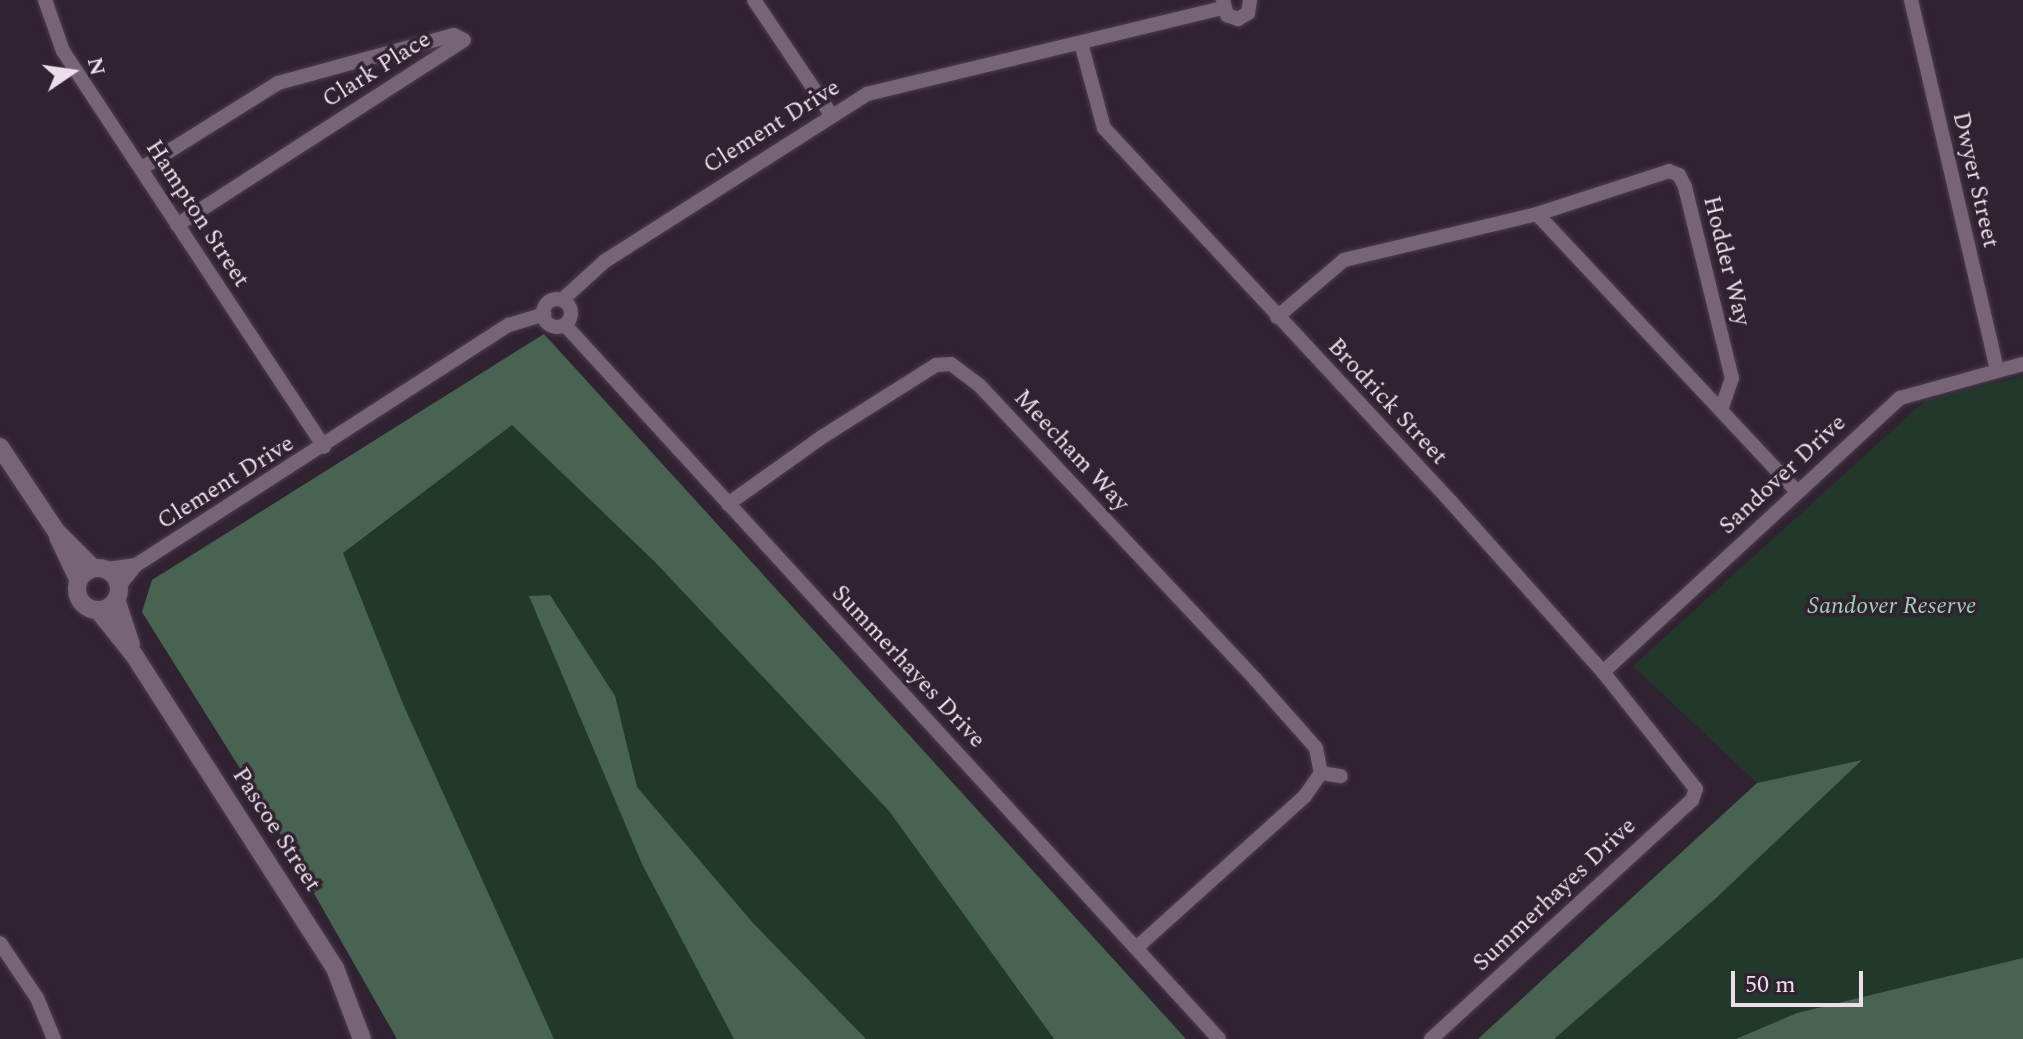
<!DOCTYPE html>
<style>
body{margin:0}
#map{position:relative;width:2023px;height:1039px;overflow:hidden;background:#312231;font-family:Spectral,serif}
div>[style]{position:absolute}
.green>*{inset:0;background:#22382b}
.forest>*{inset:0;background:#486352}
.roads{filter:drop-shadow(0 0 2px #4b3e4b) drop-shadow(0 0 2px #4b3e4b)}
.minor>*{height:14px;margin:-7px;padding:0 7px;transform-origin:7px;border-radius:7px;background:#776577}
.minor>.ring{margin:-7px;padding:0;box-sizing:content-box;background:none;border:14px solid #776577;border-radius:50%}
.tertiary>*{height:18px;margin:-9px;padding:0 9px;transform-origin:9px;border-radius:9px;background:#776577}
.tertiary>.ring{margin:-9px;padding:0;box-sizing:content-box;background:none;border:18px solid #776577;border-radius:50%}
span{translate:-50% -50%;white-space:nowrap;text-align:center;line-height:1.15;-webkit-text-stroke:7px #312231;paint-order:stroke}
.street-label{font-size:24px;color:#ebe0ea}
.park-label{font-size:24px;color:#9dd1b0;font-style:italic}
.north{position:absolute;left:32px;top:32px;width:80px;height:80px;-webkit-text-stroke:6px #312231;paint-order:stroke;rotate:77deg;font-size:22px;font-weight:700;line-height:32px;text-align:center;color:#ebe0ea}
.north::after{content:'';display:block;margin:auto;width:28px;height:36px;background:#ebe0ea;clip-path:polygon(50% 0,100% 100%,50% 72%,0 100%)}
.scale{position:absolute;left:1731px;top:971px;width:132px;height:36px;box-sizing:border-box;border:4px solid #ebe0ea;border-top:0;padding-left:10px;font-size:24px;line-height:28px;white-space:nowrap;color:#ebe0ea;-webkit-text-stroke:6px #312231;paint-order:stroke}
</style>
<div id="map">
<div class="green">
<div style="clip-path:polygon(544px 334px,1186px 1039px,397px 1039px,271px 818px,142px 612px,152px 580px)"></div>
<div style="clip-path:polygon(2023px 376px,2023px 1039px,1478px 1039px,1757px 783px,1633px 666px,1926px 400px)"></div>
</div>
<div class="forest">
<div style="clip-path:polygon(544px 334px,1186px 1039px,1054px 1039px,889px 811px,655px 562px,512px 425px,343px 553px,403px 704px,554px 1039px,397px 1039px,271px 818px,142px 612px,152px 580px)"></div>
<div style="clip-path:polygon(550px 595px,615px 696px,637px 787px,753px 923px,866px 1039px,734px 1039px,642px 864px,529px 596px)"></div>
<div style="clip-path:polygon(1862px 760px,1714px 900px,1554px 1039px,1478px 1039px,1757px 783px)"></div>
<div style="clip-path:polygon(2023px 958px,2023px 1039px,1736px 1039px,1797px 1013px)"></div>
</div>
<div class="roads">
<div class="minor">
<div style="left:45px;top:0;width:54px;rotate:70.6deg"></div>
<div style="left:63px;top:51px;width:474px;rotate:56.6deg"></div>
<div style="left:754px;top:0;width:136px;rotate:56.1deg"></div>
<div style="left:1223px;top:0;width:16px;rotate:75deg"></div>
<div style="left:1227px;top:15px;width:12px;rotate:20deg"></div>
<div style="left:1238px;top:19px;width:12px;rotate:-31deg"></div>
<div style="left:1248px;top:13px;width:13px;rotate:-81deg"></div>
<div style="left:1911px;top:0;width:380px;rotate:76.9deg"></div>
<div style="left:1081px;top:43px;width:88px;rotate:74.9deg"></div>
<div style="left:1104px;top:128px;width:510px;rotate:47.14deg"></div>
<div style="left:1451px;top:502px;width:228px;rotate:48.2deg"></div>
<div style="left:1603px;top:672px;width:149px;rotate:51.5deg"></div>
<div style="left:1696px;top:789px;width:12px;rotate:110deg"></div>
<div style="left:1692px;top:800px;width:354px;rotate:137.5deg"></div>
<div style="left:142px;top:168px;width:160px;rotate:-32deg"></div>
<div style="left:278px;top:83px;width:182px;rotate:-15.3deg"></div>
<div style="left:454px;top:35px;width:11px;rotate:27deg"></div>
<div style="left:1537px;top:214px;width:381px;rotate:46.9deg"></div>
<div style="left:177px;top:225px;width:341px;rotate:-32.8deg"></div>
<div class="ring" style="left:543px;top:299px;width:14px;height:14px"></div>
<div style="left:562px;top:300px;width:58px;rotate:-42.2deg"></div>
<div style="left:605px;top:261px;width:311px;rotate:-32.5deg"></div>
<div style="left:867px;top:94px;width:366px;rotate:-13.6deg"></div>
<div style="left:1277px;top:317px;width:88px;rotate:-40.4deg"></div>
<div style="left:1344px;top:260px;width:198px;rotate:-13.4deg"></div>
<div style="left:1537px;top:214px;width:139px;rotate:-18deg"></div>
<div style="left:1669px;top:171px;width:11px;rotate:22deg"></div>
<div style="left:1679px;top:175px;width:13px;rotate:63deg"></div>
<div style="left:1685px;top:187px;width:197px;rotate:76.2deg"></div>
<div style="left:1732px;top:378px;width:34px;rotate:109deg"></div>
<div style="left:565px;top:325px;width:968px;rotate:47.51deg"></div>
<div style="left:728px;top:504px;width:115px;rotate:-35.5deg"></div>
<div style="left:822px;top:437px;width:135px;rotate:-32.3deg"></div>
<div style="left:936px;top:365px;width:15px;rotate:-4deg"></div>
<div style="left:951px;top:364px;width:36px;rotate:37deg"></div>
<div style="left:980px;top:386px;width:402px;rotate:46.8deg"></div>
<div style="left:1255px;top:679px;width:92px;rotate:48.5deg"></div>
<div style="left:1316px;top:748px;width:25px;rotate:79deg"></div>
<div style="left:1321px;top:773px;width:28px;rotate:125deg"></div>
<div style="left:1305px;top:796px;width:227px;rotate:138deg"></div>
<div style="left:107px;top:569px;width:29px;rotate:-8deg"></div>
<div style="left:119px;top:586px;width:27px;rotate:-51deg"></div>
<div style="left:136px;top:565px;width:444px;rotate:-32.8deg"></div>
<div style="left:509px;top:325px;width:37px;rotate:-17deg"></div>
<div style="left:1603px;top:672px;width:404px;rotate:-42.7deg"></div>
<div style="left:1900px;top:398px;width:128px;rotate:-15.5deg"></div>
<div style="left:1321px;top:773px;width:20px;rotate:9deg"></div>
<div style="left:0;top:943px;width:66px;rotate:56.1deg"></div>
<div style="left:37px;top:998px;width:44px;rotate:67.5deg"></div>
</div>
<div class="tertiary">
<div style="left:0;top:447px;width:101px;rotate:56.3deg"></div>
<div style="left:56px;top:531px;width:52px;rotate:45deg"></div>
<div style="left:58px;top:537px;width:47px;rotate:64.5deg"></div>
<div class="ring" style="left:77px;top:568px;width:24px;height:24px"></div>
<div style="left:116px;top:599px;width:48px;rotate:71.9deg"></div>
<div style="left:98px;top:610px;width:58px;rotate:51.3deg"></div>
<div style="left:134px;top:655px;width:372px;rotate:57.3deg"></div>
<div style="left:335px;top:968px;width:76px;rotate:69.2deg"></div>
</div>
</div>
<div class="street-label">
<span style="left:377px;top:70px;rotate:-32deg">Clark Place</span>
<span style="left:772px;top:127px;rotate:-32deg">Clement Drive</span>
<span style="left:1975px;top:180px;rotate:77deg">Dwyer Street</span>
<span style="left:197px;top:214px;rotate:57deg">Hampton Street</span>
<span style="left:1726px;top:261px;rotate:76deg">Hodder Way</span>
<span style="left:1387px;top:402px;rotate:47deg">Brodrick Street</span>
<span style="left:1071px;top:451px;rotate:47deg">Meecham Way</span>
<span style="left:1783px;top:475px;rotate:-43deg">Sandover Drive</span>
<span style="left:226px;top:483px;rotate:-32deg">Clement Drive</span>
<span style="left:908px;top:667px;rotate:47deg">Summerhayes Drive</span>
<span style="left:276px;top:830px;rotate:57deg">Pascoe Street</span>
<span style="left:1555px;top:895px;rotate:-43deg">Summerhayes Drive</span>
</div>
<div class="park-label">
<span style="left:1892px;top:607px">Sandover Reserve</span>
</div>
<div class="north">N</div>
<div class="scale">50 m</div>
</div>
